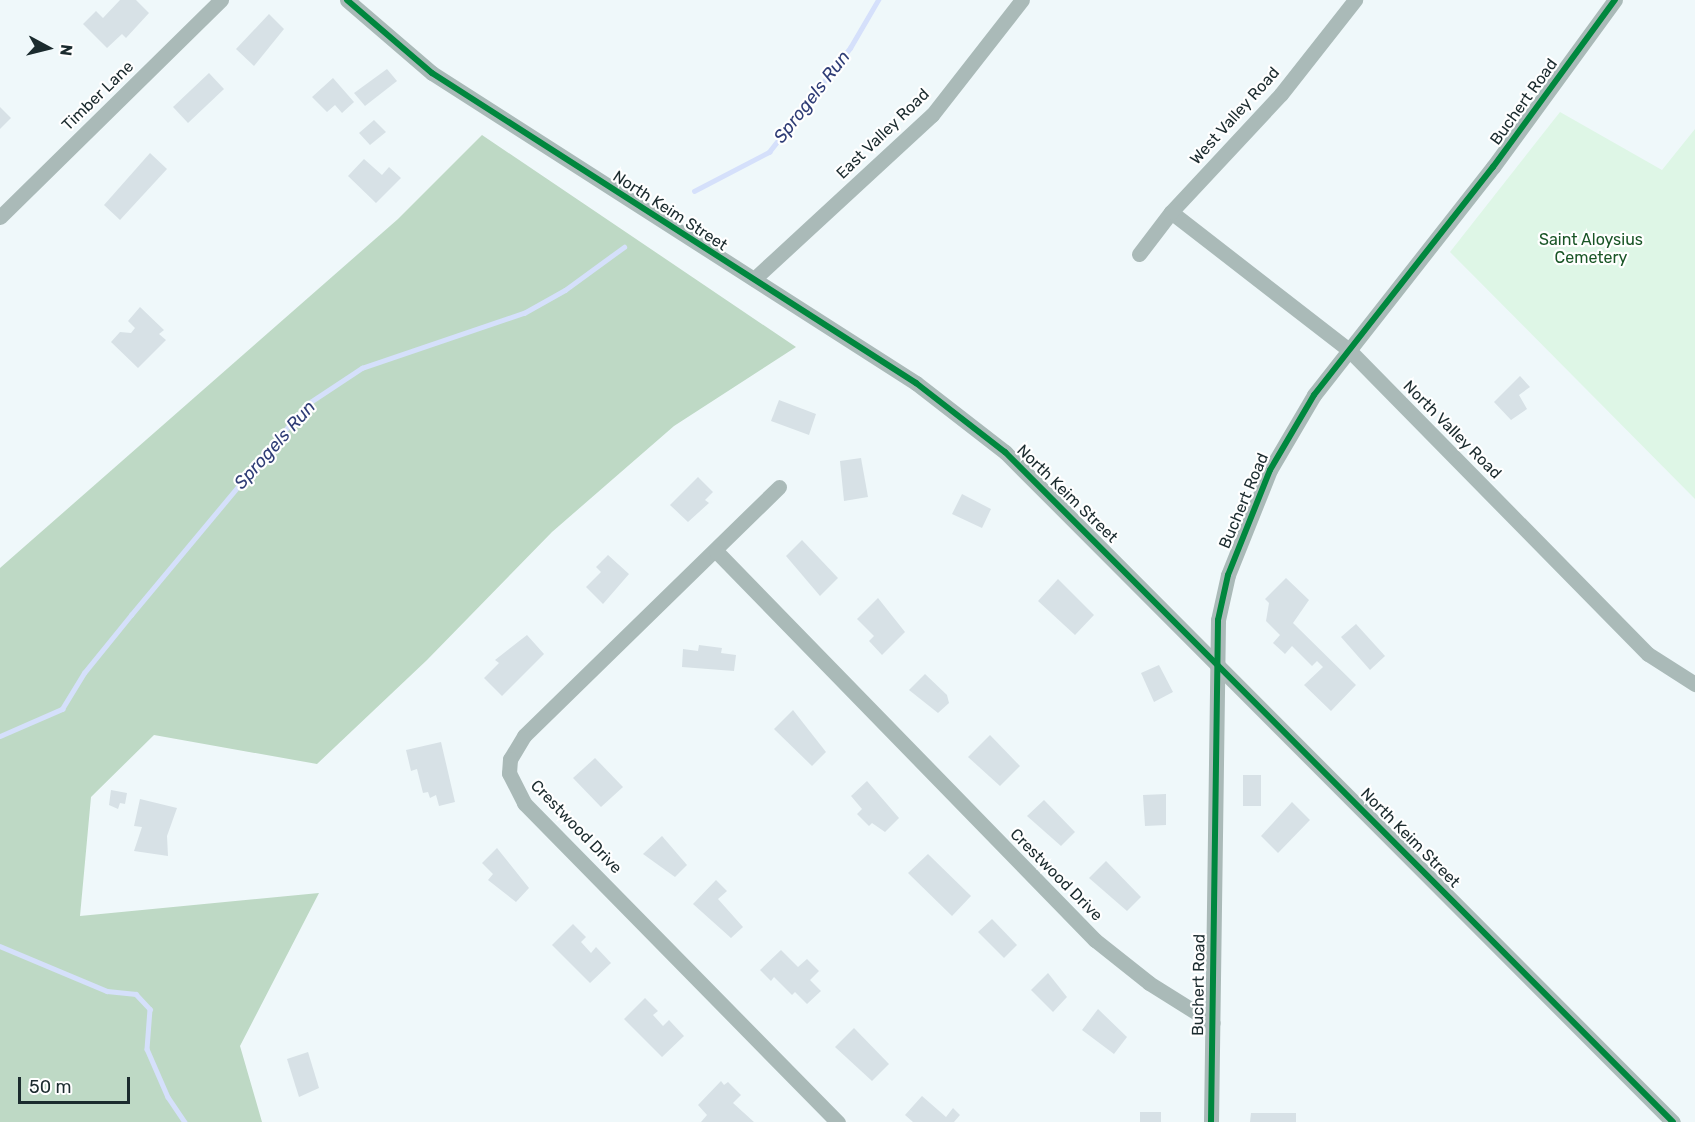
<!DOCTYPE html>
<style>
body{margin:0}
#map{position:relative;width:1695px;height:1122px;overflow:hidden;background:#eff8fa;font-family:Rubik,sans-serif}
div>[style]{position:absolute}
.green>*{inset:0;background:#def6e6}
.forest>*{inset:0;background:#bed9c5}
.stream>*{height:4.5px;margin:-2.25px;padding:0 2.25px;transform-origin:2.25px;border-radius:2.25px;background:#d5e0fb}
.building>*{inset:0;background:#d7e1e6}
.minor>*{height:15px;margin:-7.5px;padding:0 7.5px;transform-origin:7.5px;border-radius:7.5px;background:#aabab8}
.cycleway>*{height:6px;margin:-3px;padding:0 3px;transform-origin:3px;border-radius:3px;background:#00873e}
span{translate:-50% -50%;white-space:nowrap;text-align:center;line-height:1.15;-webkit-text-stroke:4.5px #fff;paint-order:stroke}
.street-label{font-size:16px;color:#1b2b2e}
.park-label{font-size:16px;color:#195526}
.water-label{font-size:18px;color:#2f3d76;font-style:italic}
.north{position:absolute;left:18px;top:18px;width:60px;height:60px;-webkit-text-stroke:4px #fff;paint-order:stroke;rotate:97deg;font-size:16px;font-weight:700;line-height:24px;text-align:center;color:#1b2b2e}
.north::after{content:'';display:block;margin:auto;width:21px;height:27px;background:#1b2b2e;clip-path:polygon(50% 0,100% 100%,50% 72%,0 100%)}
.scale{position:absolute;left:18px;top:1077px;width:112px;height:27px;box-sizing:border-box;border:3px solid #1b2b2e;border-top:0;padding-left:8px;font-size:18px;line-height:21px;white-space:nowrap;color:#1b2b2e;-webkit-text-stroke:4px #fff;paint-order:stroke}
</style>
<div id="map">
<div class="green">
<div style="clip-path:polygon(1560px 112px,1662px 170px,1695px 129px,1695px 499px,1450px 252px)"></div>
</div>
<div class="forest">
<div style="clip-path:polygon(482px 135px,796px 347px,674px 426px,552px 532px,427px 660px,317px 764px,154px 735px,91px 797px,80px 916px,319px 893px,240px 1046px,262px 1122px,0 1122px,0 568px,398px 219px)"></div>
</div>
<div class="stream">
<div style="left:694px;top:191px;width:85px;rotate:-27.5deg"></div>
<div style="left:769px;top:152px;width:132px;rotate:-52.1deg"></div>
<div style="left:850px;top:48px;width:56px;rotate:-59.7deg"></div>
<div style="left:0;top:736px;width:68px;rotate:-23.5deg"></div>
<div style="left:62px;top:709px;width:42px;rotate:-58.6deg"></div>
<div style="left:84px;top:673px;width:75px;rotate:-51deg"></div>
<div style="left:131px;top:615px;width:273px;rotate:-50.2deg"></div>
<div style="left:306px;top:405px;width:67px;rotate:-33.5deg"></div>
<div style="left:362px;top:368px;width:171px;rotate:-18.8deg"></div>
<div style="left:524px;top:313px;width:47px;rotate:-29.3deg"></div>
<div style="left:565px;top:290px;width:73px;rotate:-36.1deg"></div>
<div style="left:0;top:946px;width:116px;rotate:22.8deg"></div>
<div style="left:107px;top:991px;width:29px;rotate:6deg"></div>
<div style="left:136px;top:994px;width:21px;rotate:47deg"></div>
<div style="left:150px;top:1009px;width:40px;rotate:94.3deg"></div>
<div style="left:147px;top:1049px;width:52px;rotate:66.4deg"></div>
<div style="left:168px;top:1097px;width:30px;rotate:56deg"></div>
</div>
<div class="building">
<div style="clip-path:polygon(120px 0,136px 0,149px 13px,126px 38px,122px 34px,107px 48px,83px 24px,96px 11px,103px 18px)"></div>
<div style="clip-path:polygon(269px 14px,284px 29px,254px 66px,236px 49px)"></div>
<div style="clip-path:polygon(387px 69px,397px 81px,365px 106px,354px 93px)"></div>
<div style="clip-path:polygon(209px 73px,224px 89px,188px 123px,173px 107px)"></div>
<div style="clip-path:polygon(333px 78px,354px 102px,342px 113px,335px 105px,327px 112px,312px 97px)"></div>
<div style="clip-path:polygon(0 107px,11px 118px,0 129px)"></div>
<div style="clip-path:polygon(374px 120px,386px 132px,370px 145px,359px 133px)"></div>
<div style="clip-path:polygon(150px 153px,167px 169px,120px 220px,104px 205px)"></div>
<div style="clip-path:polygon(364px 159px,382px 175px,389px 167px,401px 178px,376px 203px,348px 176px)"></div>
<div style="clip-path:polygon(140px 307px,164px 330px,159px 334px,166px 340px,138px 368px,111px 342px,120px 332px,131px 333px,135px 328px,128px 321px)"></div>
<div style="clip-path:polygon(1520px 376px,1530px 387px,1519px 395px,1527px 409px,1511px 420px,1494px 402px)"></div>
<div style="clip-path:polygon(779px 400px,816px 414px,809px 435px,771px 421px)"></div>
<div style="clip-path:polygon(861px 458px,868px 497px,844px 501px,840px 461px)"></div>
<div style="clip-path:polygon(698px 477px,713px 492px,705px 500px,709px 503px,688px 522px,670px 505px)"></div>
<div style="clip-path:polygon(962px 494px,991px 509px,982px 528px,952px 514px)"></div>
<div style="clip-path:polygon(802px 540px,838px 578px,820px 596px,786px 556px)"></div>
<div style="clip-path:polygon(608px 555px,629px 574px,603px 604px,586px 587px,601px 572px,596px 567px)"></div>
<div style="clip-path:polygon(1286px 578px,1309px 600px,1293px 623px,1356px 685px,1331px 711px,1304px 685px,1323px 667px,1317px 661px,1312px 666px,1292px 646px,1285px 654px,1273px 643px,1280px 635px,1266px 621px,1269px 603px,1265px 599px)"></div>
<div style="clip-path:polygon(1058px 579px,1094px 615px,1075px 635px,1038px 601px)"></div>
<div style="clip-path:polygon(878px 598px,905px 632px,882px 655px,869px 641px,874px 636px,857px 619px)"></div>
<div style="clip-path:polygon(1356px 624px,1385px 656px,1370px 670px,1341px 637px)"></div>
<div style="clip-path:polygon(527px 635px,544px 654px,502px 696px,484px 678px,499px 663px,495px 660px)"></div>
<div style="clip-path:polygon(699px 645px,722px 648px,721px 653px,736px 655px,734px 671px,682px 667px,683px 649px,698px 651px)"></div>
<div style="clip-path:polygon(1159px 665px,1173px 692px,1154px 702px,1141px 673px)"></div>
<div style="clip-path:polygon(925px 674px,947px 695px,949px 703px,938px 713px,909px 690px)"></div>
<div style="clip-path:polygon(793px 710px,826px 752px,812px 766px,774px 729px)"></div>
<div style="clip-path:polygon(990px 735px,1020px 766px,1000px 786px,968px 757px)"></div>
<div style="clip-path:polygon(441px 742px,455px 802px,439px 806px,436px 795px,430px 798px,428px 792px,423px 793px,417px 769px,411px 771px,406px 750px)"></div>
<div style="clip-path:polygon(595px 758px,623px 787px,601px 807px,573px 778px)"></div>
<div style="clip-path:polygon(1243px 775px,1261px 775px,1261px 806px,1243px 806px)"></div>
<div style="clip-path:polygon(867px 781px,899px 818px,885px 832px,872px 823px,869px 826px,857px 814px,862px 809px,851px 796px)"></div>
<div style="clip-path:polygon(111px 790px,127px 793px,125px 804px,120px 803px,118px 809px,109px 805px)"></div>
<div style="clip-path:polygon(1166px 794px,1166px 825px,1145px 826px,1143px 795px)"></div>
<div style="clip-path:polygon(140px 799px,177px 808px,167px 836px,168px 856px,134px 851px,142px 827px,134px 826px)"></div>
<div style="clip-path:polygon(1044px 800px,1075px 832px,1061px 846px,1027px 816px)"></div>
<div style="clip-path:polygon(1292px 802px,1310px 820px,1278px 853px,1261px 836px)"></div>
<div style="clip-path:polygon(662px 836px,687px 865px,675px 877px,643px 854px)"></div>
<div style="clip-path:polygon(497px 848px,529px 888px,516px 902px,488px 880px,493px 874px,482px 863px)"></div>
<div style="clip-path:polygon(928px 854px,971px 896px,952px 916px,908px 873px)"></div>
<div style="clip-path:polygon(1106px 861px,1141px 897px,1127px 911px,1089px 878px)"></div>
<div style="clip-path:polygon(716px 880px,727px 891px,718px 899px,743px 927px,731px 938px,693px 904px)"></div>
<div style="clip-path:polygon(992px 919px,1017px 945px,1004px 958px,978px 932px)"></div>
<div style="clip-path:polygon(573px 924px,586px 937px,581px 942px,591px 953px,596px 947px,611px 963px,590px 983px,552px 945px)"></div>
<div style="clip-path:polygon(781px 950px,798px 967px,807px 959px,819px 971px,810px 980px,821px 991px,807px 1004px,795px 992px,792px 995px,774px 977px,771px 981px,760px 970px)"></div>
<div style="clip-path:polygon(1048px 973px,1067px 997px,1053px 1012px,1031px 990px)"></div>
<div style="clip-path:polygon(645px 998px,658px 1011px,653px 1015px,663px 1026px,669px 1020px,684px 1036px,662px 1057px,624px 1019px)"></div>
<div style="clip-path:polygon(1098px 1009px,1127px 1037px,1114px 1054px,1082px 1030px)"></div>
<div style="clip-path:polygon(854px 1028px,889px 1064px,872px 1081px,835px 1047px)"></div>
<div style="clip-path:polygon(308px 1052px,319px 1088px,299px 1097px,287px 1059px)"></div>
<div style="clip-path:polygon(721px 1081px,724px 1085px,728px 1082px,741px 1095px,733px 1103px,754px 1122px,701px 1122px,707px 1115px,698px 1105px)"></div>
<div style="clip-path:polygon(922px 1096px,946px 1117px,953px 1108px,960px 1115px,954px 1122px,913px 1122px,905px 1115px)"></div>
<div style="clip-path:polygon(1140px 1112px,1161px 1112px,1161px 1122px,1140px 1122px)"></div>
<div style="clip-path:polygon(1251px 1113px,1296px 1113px,1296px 1122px,1250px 1122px)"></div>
</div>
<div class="minor">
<div style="left:347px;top:0;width:112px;rotate:40.7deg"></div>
<div style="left:432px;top:73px;width:575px;rotate:32.64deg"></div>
<div style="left:916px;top:383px;width:113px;rotate:37.8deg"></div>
<div style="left:1005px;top:452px;width:946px;rotate:45.09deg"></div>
<div style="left:1171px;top:212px;width:225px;rotate:37.8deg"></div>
<div style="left:1349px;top:350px;width:426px;rotate:45.5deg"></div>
<div style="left:1648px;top:654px;width:56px;rotate:32.6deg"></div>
<div style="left:0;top:217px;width:310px;rotate:-44.5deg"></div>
<div style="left:1139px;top:254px;width:53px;rotate:-52.7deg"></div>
<div style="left:1171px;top:212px;width:161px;rotate:-47deg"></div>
<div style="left:1281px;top:94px;width:120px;rotate:-51.8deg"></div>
<div style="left:754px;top:279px;width:242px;rotate:-42.7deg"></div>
<div style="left:932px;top:115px;width:146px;rotate:-52deg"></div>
<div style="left:779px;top:487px;width:356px;rotate:135.7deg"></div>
<div style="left:524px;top:736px;width:27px;rotate:121deg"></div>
<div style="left:510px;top:759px;width:14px;rotate:94deg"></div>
<div style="left:509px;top:773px;width:34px;rotate:63deg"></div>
<div style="left:524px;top:803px;width:448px;rotate:45.5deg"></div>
<div style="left:716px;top:551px;width:543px;rotate:45.75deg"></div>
<div style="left:1095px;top:940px;width:69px;rotate:38.5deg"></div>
<div style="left:1149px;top:983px;width:75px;rotate:32deg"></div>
<div style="left:1211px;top:1122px;width:502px;rotate:-89.2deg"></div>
<div style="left:1218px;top:620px;width:46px;rotate:-77.5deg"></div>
<div style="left:1228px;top:575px;width:113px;rotate:-68.2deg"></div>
<div style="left:1270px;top:470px;width:87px;rotate:-59.6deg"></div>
<div style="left:1314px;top:395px;width:290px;rotate:-51.9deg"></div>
<div style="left:1493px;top:167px;width:207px;rotate:-53.9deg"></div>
</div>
<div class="cycleway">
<div style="left:347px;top:0;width:112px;rotate:40.7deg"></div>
<div style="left:432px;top:73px;width:575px;rotate:32.64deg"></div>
<div style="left:916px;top:383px;width:113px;rotate:37.8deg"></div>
<div style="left:1005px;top:452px;width:946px;rotate:45.09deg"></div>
<div style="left:1211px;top:1122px;width:502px;rotate:-89.2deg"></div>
<div style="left:1218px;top:620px;width:46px;rotate:-77.5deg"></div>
<div style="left:1228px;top:575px;width:113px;rotate:-68.2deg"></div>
<div style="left:1270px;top:470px;width:87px;rotate:-59.6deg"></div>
<div style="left:1314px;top:395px;width:290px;rotate:-51.9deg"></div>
<div style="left:1493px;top:167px;width:207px;rotate:-53.9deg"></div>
</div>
<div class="street-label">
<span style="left:98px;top:96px;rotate:-44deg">Timber Lane</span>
<span style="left:1524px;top:102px;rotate:-54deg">Buchert Road</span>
<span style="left:1235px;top:116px;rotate:-48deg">West Valley Road</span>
<span style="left:883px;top:134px;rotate:-44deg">East Valley Road</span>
<span style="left:670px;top:211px;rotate:33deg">North Keim Street</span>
<span style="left:1452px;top:430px;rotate:45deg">North Valley Road</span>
<span style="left:1067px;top:494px;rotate:44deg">North Keim Street</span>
<span style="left:1244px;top:501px;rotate:-67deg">Buchert Road</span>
<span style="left:576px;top:827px;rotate:46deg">Crestwood Drive</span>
<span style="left:1410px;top:838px;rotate:45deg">North Keim Street</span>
<span style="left:1056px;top:875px;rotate:45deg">Crestwood Drive</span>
<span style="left:1199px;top:985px;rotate:-89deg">Buchert Road</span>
</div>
<div class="park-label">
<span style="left:1591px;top:249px">Saint Aloysius<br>Cemetery</span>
</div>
<div class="water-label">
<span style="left:812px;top:97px;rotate:-52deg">Sprogels Run</span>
<span style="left:275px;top:445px;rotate:-48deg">Sprogels Run</span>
</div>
<div class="north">N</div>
<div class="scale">50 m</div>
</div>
